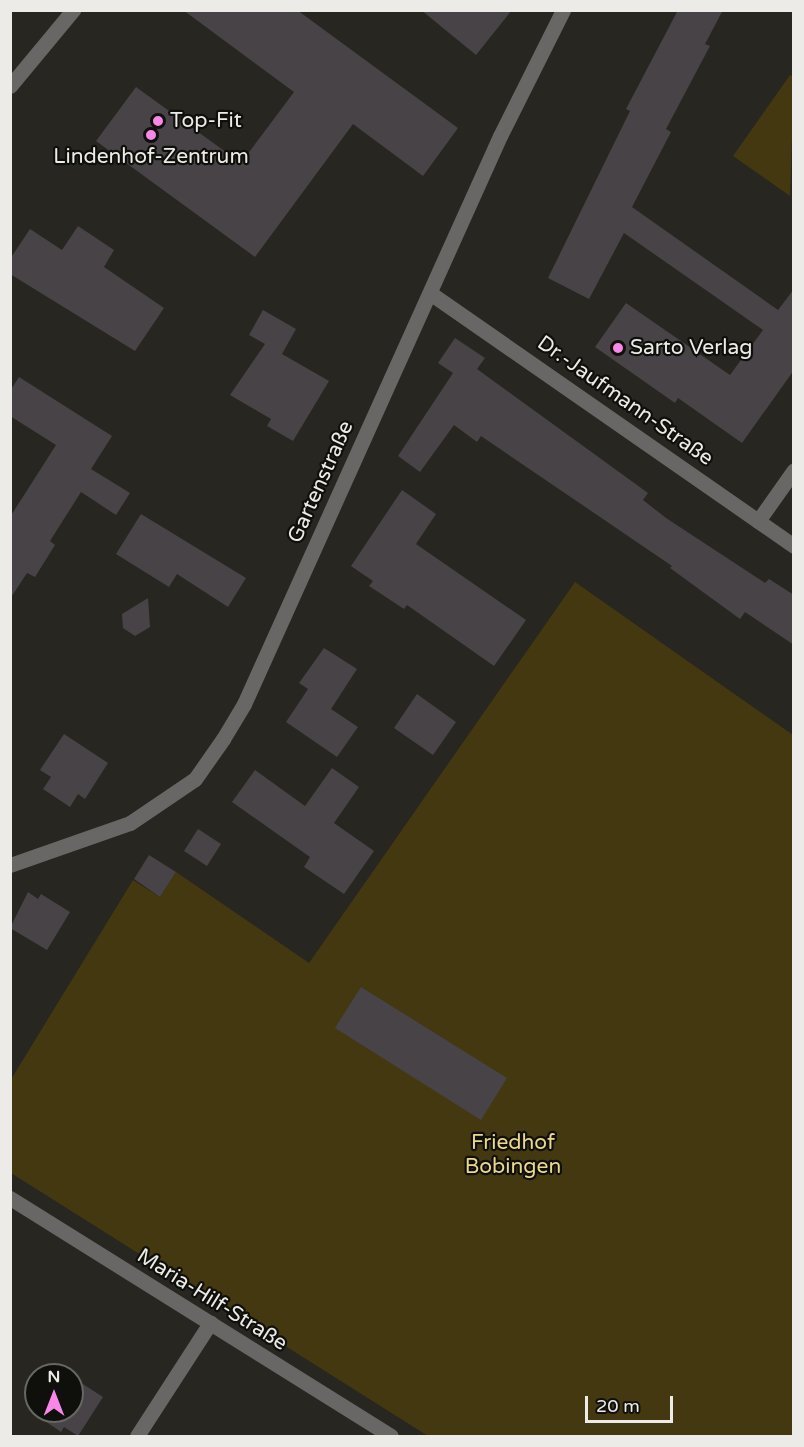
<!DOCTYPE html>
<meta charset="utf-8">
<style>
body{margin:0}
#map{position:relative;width:804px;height:1447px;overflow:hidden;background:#272621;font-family:"Varela Round",sans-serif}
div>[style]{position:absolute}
.green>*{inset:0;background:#433810}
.building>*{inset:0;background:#484347}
.minor>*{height:15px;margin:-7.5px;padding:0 7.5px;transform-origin:7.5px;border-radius:7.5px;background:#686765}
.dots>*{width:16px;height:16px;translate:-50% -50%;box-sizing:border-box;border:3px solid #0f0f0c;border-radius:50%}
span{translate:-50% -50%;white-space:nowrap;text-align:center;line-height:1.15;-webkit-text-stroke:4.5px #0f0f0c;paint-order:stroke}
.poi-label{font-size:21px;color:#ecebe8}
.left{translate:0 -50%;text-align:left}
.street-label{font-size:21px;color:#ecebe8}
.park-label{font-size:21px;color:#ebd78b}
.frame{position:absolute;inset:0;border:12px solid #ecebe8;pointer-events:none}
.north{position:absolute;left:24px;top:1363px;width:60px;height:60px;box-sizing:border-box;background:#0f0f0c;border:2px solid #676764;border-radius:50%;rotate:0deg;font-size:16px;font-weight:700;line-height:24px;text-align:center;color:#ecebe8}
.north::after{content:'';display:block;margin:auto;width:21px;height:27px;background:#f987e8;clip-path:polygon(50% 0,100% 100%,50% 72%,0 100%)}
.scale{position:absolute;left:585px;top:1396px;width:88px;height:27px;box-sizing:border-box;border:3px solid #ecebe8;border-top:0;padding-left:8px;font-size:18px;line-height:21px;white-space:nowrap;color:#ecebe8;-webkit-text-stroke:4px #0f0f0c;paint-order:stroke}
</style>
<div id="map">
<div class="green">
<div style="clip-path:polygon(790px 75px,794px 77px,790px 196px,733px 156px)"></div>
<div style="clip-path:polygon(575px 582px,793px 735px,793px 1436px,428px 1436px,11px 1173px,10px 1081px,133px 880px,160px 897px,176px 872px,309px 963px)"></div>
</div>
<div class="building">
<div style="clip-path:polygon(183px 10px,297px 10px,458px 128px,423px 176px,353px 124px,255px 257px,96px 141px,136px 87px,241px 163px,294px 92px)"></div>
<div style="clip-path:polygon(421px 10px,512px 10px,476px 55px)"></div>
<div style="clip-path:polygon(678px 10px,723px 10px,705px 44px,710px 46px,666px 129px,671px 132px,632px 207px,778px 310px,794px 289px,794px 370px,742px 443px,678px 398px,675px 403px,595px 347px,626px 303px,730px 375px,763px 330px,624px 233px,589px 299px,548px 278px,630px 111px,626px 109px)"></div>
<div style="clip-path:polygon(78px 226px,114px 250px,104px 267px,164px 308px,135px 351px,10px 274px,10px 259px,30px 229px,62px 250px)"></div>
<div style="clip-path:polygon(263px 310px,296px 329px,282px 354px,329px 381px,293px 441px,267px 426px,271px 419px,230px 395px,265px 344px,249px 335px)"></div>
<div style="clip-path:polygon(455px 338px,485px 358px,477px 369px,648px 493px,643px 500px,666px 518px,765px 583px,769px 579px,794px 595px,794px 645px,745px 612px,740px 619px,670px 568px,672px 566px,481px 436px,477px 442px,454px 425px,420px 472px,398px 456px,453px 373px,438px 363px)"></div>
<div style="clip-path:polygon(19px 377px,112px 436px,91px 469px,130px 493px,116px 515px,81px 492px,50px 541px,55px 545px,35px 577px,27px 573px,10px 599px,10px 517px,56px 445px,10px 416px,10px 391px)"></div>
<div style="clip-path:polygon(402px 490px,436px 514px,416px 544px,526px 620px,494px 666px,407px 605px,404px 609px,369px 586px,373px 581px,351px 566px)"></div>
<div style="clip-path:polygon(141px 514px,246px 578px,228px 607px,177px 574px,169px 587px,116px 554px)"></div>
<div style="clip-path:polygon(148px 598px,150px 627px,135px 636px,123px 628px,122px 614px)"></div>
<div style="clip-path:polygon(324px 648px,357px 669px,331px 709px,358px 727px,337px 757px,286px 722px,308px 689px,299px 683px)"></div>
<div style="clip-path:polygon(417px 694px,456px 722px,433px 755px,394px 728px)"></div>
<div style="clip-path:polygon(64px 734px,108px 763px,85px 799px,78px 794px,70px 807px,43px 789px,51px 777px,40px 770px)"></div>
<div style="clip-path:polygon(332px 768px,359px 787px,334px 823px,374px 851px,344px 894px,304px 867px,310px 857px,232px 802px,255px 770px,305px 806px)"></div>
<div style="clip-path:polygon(198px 829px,221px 844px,207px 866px,184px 851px)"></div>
<div style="clip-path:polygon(149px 855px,176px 872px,160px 897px,134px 879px)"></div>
<div style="clip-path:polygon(28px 892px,38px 899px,41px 894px,70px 912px,47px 950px,10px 928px)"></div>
<div style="clip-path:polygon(361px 987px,507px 1078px,481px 1120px,335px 1028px)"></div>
<div style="clip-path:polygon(72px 1377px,103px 1397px,78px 1436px,64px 1427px,61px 1432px,42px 1419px,45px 1414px,39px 1411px,72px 1411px)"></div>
</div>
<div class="minor">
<div style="left:10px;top:86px;width:99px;rotate:-50.3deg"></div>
<div style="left:430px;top:293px;width:443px;rotate:34.8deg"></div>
<div style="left:758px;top:521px;width:62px;rotate:-54.8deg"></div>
<div style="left:10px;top:865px;width:127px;rotate:-19.3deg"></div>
<div style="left:130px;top:823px;width:78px;rotate:-34.1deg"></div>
<div style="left:195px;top:779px;width:49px;rotate:-55deg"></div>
<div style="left:223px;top:739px;width:41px;rotate:-59deg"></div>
<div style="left:244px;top:704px;width:623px;rotate:-65.74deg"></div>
<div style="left:500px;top:136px;width:141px;rotate:-63.4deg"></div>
<div style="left:10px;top:1198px;width:449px;rotate:32deg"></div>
<div style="left:137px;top:1436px;width:135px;rotate:-57.1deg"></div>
</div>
<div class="dots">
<div style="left:158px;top:121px;background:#f987e8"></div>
<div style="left:151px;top:135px;background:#f987e8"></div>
<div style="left:618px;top:348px;background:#f987e8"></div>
</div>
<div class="poi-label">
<span class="left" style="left:170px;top:121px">Top-Fit</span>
<span style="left:151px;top:157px">Lindenhof-Zentrum</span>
<span class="left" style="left:630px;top:348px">Sarto Verlag</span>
</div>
<div class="street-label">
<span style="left:625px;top:401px;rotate:35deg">Dr.-Jaufmann-Straße</span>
<span style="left:321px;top:482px;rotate:-66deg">Gartenstraße</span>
<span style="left:212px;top:1300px;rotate:32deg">Maria-Hilf-Straße</span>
</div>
<div class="park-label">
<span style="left:513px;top:1155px">Friedhof<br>Bobingen</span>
</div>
<div class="frame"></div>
<div class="north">N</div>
<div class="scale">20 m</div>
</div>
